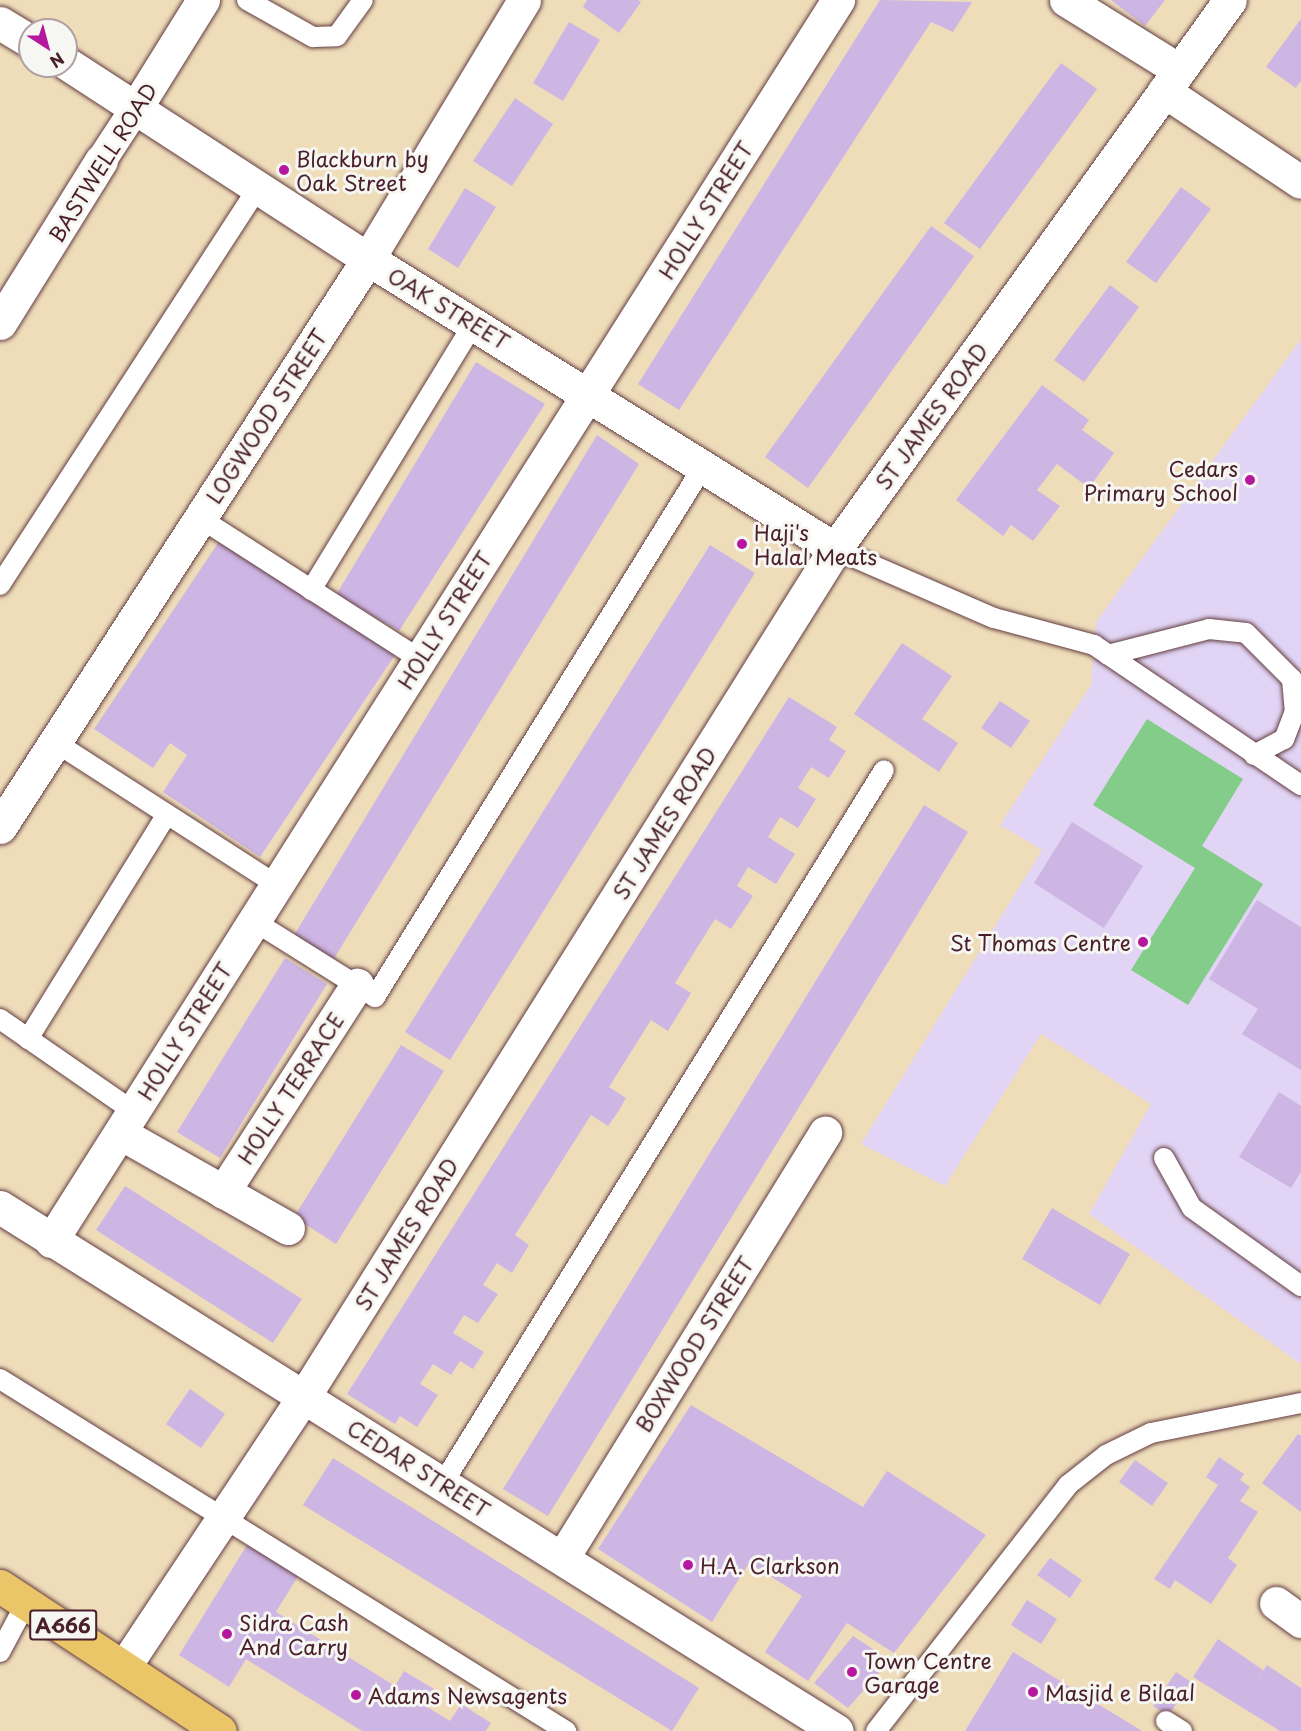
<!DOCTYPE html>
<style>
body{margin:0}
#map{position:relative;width:1301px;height:1731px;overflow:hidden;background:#efddba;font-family:"Playpen Sans",sans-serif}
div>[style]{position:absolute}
.built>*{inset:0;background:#e1d4f4}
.green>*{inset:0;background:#83cc89}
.building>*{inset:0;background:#cdb5e4}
.roads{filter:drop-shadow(0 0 2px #633c40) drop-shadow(0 0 2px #633c40)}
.service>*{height:20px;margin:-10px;padding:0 10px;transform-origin:10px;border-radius:10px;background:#fff}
.pedestrian>*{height:30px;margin:-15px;padding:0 15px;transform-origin:15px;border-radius:15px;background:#fff}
.minor>*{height:33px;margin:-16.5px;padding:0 16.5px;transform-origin:16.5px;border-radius:16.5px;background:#fff}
.trunk>*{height:33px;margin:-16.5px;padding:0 16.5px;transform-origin:16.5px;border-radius:16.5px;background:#ebc669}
.dots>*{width:16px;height:16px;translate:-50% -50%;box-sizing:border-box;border:3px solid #f6f6f2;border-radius:50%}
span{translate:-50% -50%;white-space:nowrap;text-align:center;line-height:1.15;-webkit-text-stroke:6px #f6f6f2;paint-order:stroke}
.shield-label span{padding:2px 4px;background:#f6f6f2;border:2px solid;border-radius:4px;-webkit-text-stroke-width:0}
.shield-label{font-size:20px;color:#4a1f2b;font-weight:700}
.poi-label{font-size:21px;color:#4a1f2b}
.left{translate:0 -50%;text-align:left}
.right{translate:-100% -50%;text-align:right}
.street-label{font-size:21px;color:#4a1f2b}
.north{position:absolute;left:18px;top:18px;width:60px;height:60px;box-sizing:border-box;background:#f6f6f2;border:2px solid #b1a0a2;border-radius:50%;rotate:144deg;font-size:16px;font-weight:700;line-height:24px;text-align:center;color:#4a1f2b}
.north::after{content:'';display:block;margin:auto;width:21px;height:27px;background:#b5179e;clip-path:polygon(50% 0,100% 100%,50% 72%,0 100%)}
</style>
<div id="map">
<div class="built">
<div style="clip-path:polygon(1301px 339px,1301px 1364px,1089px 1214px,1151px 1104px,1041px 1034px,945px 1186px,861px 1144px,1042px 850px,1000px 825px,1091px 685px,1096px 622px)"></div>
</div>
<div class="green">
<div style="clip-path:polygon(1147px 719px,1243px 779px,1202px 846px,1263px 884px,1188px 1005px,1131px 970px,1195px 868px,1093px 805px)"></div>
</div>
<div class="building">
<div style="clip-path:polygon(587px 0,638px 0,641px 2px,619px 33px,583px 7px)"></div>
<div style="clip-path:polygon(880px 0,972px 2px,953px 32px,931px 22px,679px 410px,638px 384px)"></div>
<div style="clip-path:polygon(1111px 0,1165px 0,1145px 26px)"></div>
<div style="clip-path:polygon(1301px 19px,1301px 81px,1296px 88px,1266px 67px)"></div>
<div style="clip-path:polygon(569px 22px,600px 40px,563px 101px,533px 83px)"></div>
<div style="clip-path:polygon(1061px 63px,1097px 89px,980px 249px,944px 223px)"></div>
<div style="clip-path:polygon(515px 98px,553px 124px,512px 186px,473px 161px)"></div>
<div style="clip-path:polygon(1181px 187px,1211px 209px,1156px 283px,1126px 262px)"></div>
<div style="clip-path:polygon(465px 188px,496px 207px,458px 268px,428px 249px)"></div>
<div style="clip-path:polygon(931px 226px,974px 256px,808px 488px,765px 457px)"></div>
<div style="clip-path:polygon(1110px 285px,1139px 307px,1084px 382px,1054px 360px)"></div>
<div style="clip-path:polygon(476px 362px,545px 404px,399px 631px,336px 595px)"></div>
<div style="clip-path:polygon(1042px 385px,1089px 420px,1082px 430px,1114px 453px,1089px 488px,1057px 464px,1037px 490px,1060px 506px,1033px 541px,1011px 525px,1003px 536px,956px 500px)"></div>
<div style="clip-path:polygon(597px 435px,639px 464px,333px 960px,293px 937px)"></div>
<div style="clip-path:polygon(220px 540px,395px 655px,260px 857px,163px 792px,187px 755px,170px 743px,153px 768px,94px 729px)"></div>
<div style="clip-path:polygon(710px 545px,755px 573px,450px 1060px,405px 1032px)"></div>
<div style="clip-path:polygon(902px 643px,952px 676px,922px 719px,958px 743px,939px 772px,854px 714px)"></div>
<div style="clip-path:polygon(789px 697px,837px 727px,829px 740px,846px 751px,829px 778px,811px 767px,798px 788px,816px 799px,798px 828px,780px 817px,768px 837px,795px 854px,776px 884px,748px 867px,737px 886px,753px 896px,731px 929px,715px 919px,675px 983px,691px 993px,668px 1031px,651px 1020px,609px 1087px,626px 1098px,618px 1112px,608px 1126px,591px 1115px,515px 1235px,529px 1245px,512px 1273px,497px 1263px,483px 1285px,498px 1294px,478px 1323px,464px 1315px,453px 1333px,484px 1352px,473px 1369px,460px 1361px,451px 1375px,433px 1364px,420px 1384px,438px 1395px,417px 1427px,400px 1416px,395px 1424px,347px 1394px)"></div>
<div style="clip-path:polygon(1000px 701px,1030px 721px,1011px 748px,981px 728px)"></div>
<div style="clip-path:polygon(924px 805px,968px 832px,548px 1516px,503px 1489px)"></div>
<div style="clip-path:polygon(1072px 822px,1143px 866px,1104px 928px,1034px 883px)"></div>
<div style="clip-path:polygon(1257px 900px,1301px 927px,1301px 1070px,1242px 1034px,1258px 1009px,1209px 979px)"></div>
<div style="clip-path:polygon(285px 958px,327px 984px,220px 1158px,177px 1132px)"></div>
<div style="clip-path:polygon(401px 1045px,444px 1071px,336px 1244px,294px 1217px)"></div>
<div style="clip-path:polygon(1279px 1092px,1301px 1106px,1301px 1172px,1291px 1188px,1239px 1157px)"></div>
<div style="clip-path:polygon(125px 1186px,302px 1299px,273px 1343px,96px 1230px)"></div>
<div style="clip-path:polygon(1052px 1208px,1130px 1254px,1100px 1305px,1022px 1259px)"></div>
<div style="clip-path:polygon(190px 1389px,225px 1414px,201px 1448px,166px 1424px)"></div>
<div style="clip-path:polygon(691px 1405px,863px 1507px,887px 1471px,986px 1535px,894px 1653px,847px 1623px,808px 1681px,765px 1652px,802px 1596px,749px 1563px,712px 1622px,598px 1549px)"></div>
<div style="clip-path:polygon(1298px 1434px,1301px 1436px,1301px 1512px,1262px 1483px)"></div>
<div style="clip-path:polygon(1219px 1457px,1244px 1474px,1240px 1480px,1250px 1487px,1240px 1501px,1258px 1512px,1228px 1558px,1237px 1565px,1211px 1604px,1175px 1580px,1170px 1589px,1154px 1579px,1218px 1485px,1206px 1477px)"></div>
<div style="clip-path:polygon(333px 1458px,699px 1688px,672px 1731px,303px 1505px)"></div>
<div style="clip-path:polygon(1135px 1460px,1168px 1483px,1152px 1506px,1119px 1482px)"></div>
<div style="clip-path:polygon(247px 1545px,298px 1576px,276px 1612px,395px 1686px,404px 1671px,434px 1689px,424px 1705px,450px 1721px,461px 1704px,491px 1723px,486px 1731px,362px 1731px,246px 1659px,229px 1687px,179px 1655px)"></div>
<div style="clip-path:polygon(1050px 1558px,1082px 1580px,1070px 1598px,1037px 1575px)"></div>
<div style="clip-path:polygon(1027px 1600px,1057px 1619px,1041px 1644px,1011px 1625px)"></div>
<div style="clip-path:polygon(853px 1636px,890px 1660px,848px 1708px,814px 1683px)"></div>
<div style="clip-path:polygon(1218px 1639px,1263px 1670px,1256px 1681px,1267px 1665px,1301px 1688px,1301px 1731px,1280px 1731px,1193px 1677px)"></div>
<div style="clip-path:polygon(1013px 1652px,1142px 1731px,965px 1731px)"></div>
<div style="clip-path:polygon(1176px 1672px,1191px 1682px,1168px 1716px,1153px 1706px)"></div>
</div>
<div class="roads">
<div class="service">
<div style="left:247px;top:0;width:76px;rotate:29.3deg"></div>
<div style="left:313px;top:37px;width:24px;rotate:-2deg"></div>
<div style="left:337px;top:36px;width:44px;rotate:-54.2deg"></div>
<div style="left:200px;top:518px;width:261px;rotate:32.7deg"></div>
<div style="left:835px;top:549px;width:173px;rotate:23.5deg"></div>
<div style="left:994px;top:618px;width:104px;rotate:15.1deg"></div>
<div style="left:1094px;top:645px;width:250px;rotate:34.1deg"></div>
<div style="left:0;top:585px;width:476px;rotate:-57deg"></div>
<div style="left:311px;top:590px;width:313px;rotate:-58.6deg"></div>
<div style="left:1108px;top:655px;width:104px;rotate:-14.4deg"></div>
<div style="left:1209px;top:629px;width:37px;rotate:6deg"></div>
<div style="left:1246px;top:633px;width:65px;rotate:45deg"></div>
<div style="left:1292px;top:679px;width:32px;rotate:85deg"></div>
<div style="left:1295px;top:711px;width:30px;rotate:111deg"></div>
<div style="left:1284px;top:739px;width:34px;rotate:152deg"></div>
<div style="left:55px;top:742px;width:264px;rotate:32.8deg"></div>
<div style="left:254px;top:921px;width:143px;rotate:32.1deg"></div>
<div style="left:375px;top:997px;width:626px;rotate:-58.27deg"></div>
<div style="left:0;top:1019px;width:162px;rotate:34.7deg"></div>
<div style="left:28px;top:1039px;width:264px;rotate:-58.3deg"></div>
<div style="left:1164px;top:1158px;width:57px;rotate:60.8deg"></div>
<div style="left:1192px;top:1208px;width:134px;rotate:35.6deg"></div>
<div style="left:0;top:1379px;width:667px;rotate:31.88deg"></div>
<div style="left:443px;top:1483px;width:838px;rotate:-58.26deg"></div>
<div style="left:0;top:1652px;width:55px;rotate:-62deg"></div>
<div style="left:1166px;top:1721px;width:19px;rotate:32deg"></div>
<div style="left:876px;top:1731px;width:312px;rotate:-52deg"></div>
<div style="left:1068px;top:1485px;width:48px;rotate:-38.3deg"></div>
<div style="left:1106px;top:1455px;width:50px;rotate:-26.1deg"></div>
<div style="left:1151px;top:1433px;width:153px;rotate:-11.3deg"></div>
</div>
<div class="pedestrian">
<div style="left:101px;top:161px;width:66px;rotate:-56.8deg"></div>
</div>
<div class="minor">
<div style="left:1066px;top:0;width:133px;rotate:31.8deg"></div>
<div style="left:0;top:23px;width:35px;rotate:31deg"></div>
<div style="left:66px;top:63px;width:360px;rotate:33deg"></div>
<div style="left:368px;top:259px;width:550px;rotate:31.84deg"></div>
<div style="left:1164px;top:91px;width:164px;rotate:33.6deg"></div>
<div style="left:137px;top:106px;width:125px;rotate:-58.1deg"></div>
<div style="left:0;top:323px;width:191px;rotate:-58.1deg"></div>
<div style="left:0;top:827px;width:677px;rotate:-57.06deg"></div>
<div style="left:368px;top:259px;width:302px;rotate:-58.9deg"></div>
<div style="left:120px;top:1133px;width:193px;rotate:29.5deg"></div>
<div style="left:223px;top:1192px;width:247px;rotate:-57.1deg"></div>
<div style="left:0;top:1207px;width:987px;rotate:32.05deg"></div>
<div style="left:51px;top:1241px;width:1470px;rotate:-57.62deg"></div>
<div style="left:563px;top:1557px;width:499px;rotate:-58.3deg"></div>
<div style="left:1276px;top:1603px;width:31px;rotate:36deg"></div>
<div style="left:126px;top:1664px;width:320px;rotate:-56.4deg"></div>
<div style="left:303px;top:1398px;width:1002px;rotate:-57.93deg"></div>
<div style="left:835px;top:549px;width:676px;rotate:-54.27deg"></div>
</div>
<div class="trunk">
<div style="left:0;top:1586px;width:263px;rotate:33.4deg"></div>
</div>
</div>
<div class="dots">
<div style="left:284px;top:170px;background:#b5179e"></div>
<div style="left:1250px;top:480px;background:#b5179e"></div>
<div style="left:742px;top:544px;background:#b5179e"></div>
<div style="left:1143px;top:942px;background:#b5179e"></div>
<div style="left:688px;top:1565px;background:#b5179e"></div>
<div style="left:227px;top:1634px;background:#b5179e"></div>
<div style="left:852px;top:1672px;background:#b5179e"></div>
<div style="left:1033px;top:1692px;background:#b5179e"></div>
<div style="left:356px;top:1695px;background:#b5179e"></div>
</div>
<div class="shield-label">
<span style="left:63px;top:1625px">A666</span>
</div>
<div class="poi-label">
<span class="left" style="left:296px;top:170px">Blackburn by<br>Oak Street</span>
<span class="right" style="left:1238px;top:480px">Cedars<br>Primary School</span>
<span class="left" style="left:754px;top:544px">Haji's<br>Halal Meats</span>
<span class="right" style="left:1131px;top:942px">St Thomas Centre</span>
<span class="left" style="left:700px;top:1565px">H.A. Clarkson</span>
<span class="left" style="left:239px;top:1634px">Sidra Cash<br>And Carry</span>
<span class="left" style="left:864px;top:1672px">Town Centre<br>Garage</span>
<span class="left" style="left:1045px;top:1692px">Masjid e Bilaal</span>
<span class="left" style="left:368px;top:1695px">Adams Newsagents</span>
</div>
<div class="street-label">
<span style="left:102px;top:162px;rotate:-58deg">BASTWELL ROAD</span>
<span style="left:705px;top:210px;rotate:-58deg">HOLLY STREET</span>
<span style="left:449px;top:308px;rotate:31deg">OAK STREET</span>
<span style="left:266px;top:416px;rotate:-57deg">LOGWOOD STREET</span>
<span style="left:931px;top:416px;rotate:-54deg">ST JAMES ROAD</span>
<span style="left:444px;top:620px;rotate:-58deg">HOLLY STREET</span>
<span style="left:664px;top:823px;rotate:-58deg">ST JAMES ROAD</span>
<span style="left:184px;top:1031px;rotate:-58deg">HOLLY STREET</span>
<span style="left:290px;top:1088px;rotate:-57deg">HOLLY TERRACE</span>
<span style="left:406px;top:1234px;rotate:-58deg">ST JAMES ROAD</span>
<span style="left:694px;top:1344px;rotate:-58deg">BOXWOOD STREET</span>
<span style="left:419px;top:1468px;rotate:32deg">CEDAR STREET</span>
</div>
<div class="north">N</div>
</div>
